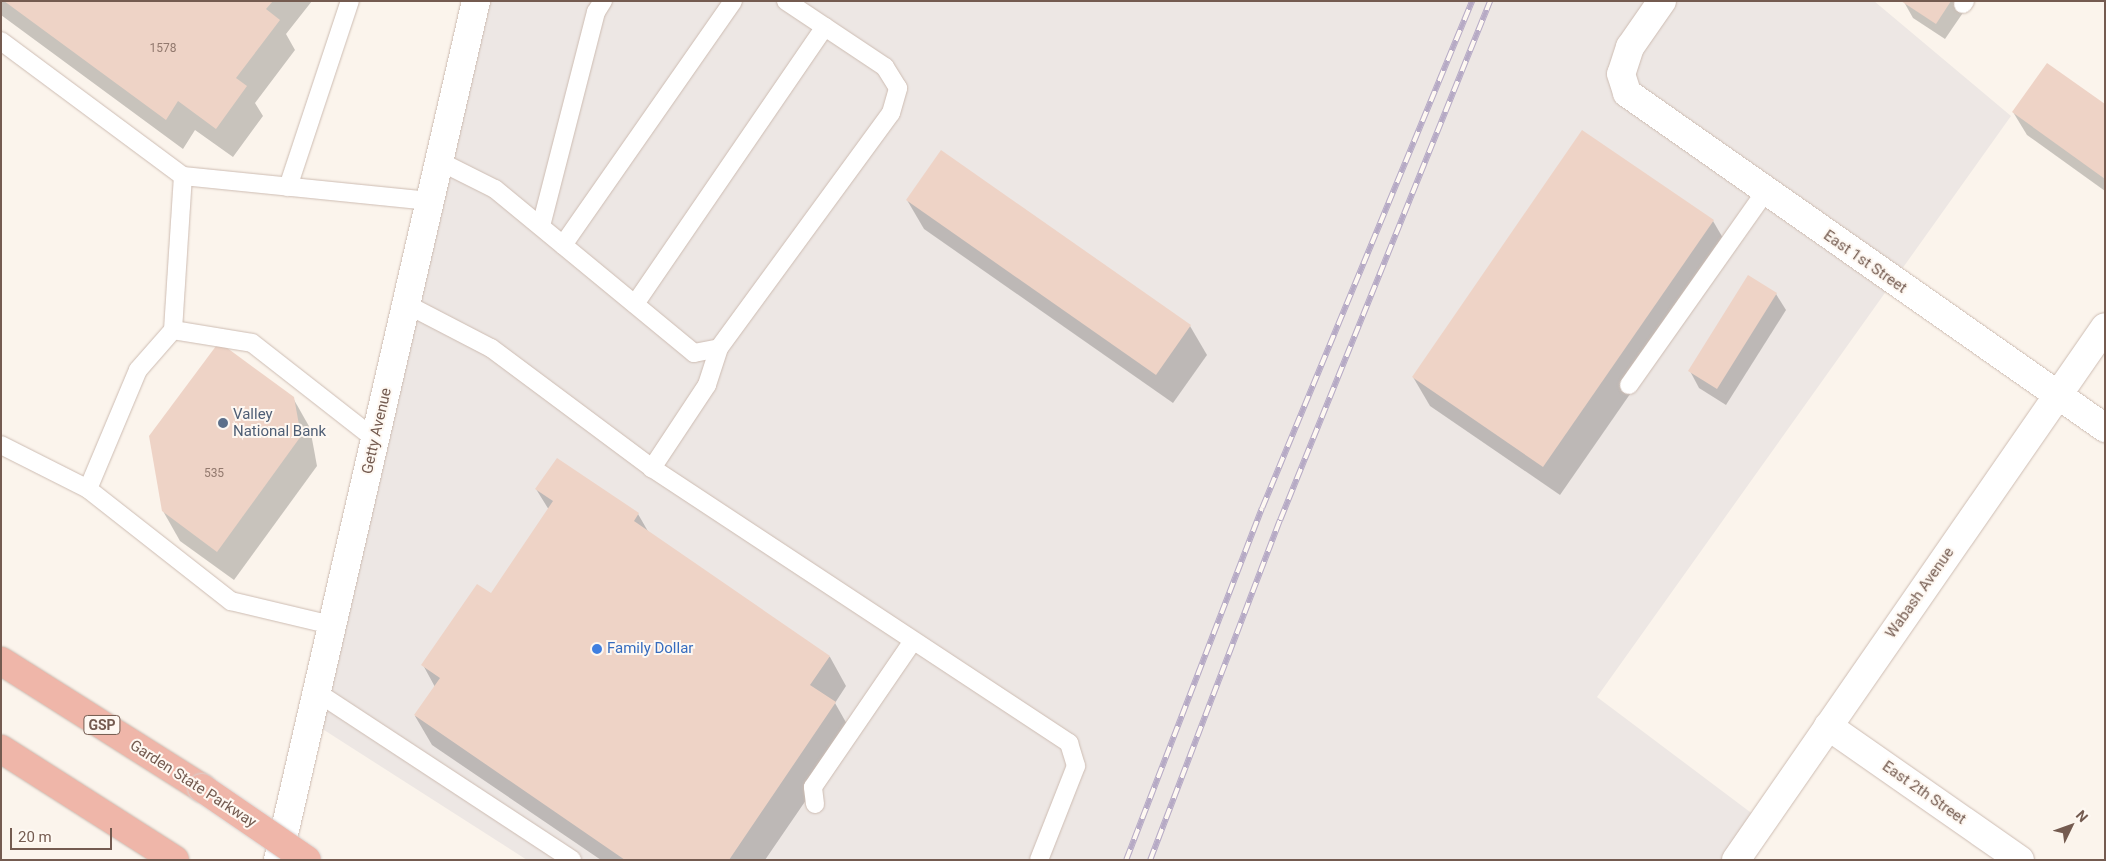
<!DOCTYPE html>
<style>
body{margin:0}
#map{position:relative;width:2106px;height:861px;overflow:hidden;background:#fbf4ec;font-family:Roboto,sans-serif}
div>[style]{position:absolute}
.industrial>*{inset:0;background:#ede7e4}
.shadow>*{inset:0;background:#0003}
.building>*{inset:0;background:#eed3c6}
.roads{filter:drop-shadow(0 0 1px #cdbcb2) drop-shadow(0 0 1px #cdbcb2)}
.lane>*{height:18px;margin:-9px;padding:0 9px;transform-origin:9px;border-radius:9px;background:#fff}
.street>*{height:28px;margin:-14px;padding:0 14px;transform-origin:14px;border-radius:14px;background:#fff}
.highway>*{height:28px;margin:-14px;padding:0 14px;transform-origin:14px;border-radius:14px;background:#efb6a9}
.rail>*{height:5.5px;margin-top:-2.75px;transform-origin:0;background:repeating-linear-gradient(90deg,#fef8f2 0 11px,#b6aac5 0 22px);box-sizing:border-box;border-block:1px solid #b6aac5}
.bridges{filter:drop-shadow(0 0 1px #d8d1ce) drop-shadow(0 0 1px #d8d1ce)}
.highway-bridge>*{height:28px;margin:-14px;padding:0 14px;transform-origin:14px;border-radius:14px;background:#efb6a9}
.dots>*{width:14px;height:14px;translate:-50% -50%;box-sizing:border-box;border:2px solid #fef8f2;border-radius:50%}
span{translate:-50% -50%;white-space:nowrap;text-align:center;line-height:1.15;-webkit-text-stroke:4px #fef8f2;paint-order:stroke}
.number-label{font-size:12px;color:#92796e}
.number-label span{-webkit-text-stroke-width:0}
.shield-label span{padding:1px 4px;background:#fef8f2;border:1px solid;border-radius:4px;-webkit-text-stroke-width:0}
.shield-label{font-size:14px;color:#745b50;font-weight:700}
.street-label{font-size:15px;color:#745b50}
.service-label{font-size:15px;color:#4e5e75}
.left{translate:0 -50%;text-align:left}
.shop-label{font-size:15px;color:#366cbe}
.frame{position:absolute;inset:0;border:2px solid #745b50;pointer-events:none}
.north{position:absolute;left:2046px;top:801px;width:50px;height:50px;-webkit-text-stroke:4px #fef8f2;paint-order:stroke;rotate:48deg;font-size:14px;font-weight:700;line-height:20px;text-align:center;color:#745b50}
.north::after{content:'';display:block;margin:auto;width:18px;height:22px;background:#745b50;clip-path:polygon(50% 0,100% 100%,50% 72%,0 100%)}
.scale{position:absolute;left:10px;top:828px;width:102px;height:22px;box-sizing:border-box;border:2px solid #745b50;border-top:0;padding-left:6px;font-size:15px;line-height:18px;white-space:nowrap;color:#745b50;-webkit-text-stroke:4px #fef8f2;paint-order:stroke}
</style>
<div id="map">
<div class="industrial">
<div style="clip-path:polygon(464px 1px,1874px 1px,2011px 116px,1597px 697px,1770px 827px,1749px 860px,527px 860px,310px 721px)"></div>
</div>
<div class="shadow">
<div style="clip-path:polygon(1px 1px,312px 1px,286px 34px,295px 50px,255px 103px,263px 116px,233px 157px,195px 130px,183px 149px,1px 15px)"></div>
<div style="clip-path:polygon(1971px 1px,1945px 39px,1913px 18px,1904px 2px)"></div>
<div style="clip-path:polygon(2105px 106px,2105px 191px,2027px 135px,2013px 112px)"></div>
<div style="clip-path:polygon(907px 200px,1190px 326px,1207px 355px,1173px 403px,924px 229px)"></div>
<div style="clip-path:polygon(1713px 221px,1730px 250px,1560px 495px,1430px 406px,1413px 377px)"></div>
<div style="clip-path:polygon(1776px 294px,1786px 310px,1726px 405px,1699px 388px,1690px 371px)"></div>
<div style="clip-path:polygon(293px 398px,310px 428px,317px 466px,234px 580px,180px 541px,163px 511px)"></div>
<div style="clip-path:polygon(536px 489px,638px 514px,649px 533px,830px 657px,846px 686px,835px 703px,852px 733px,765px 860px,601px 860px,432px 745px,415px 716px,435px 687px,423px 665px,491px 595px,549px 510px)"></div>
</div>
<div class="building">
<div style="clip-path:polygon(4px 1px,273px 1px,266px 9px,280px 20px,236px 78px,247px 86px,216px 129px,178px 101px,166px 120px)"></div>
<div style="clip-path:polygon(1901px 1px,1951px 1px,1936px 24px)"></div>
<div style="clip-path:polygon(2047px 63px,2105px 104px,2105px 179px,2012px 112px)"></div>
<div style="clip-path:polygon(1582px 130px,1714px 220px,1543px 467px,1412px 377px)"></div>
<div style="clip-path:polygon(941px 150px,1191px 325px,1156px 375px,906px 200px)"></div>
<div style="clip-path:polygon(1748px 275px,1777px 293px,1717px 389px,1688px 371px)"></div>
<div style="clip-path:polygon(219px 342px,294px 397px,301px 436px,217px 552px,162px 511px,149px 436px)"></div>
<div style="clip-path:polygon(557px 458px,639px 513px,634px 521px,830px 656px,810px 685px,836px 702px,729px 860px,625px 860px,414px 715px,440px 678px,421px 665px,477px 584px,491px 593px,553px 501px,535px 489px)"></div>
</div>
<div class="roads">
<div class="lane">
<div style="left:1963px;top:4px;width:4px;rotate:-56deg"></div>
<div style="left:1px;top:41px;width:227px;rotate:36.6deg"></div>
<div style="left:183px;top:176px;width:248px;rotate:5.8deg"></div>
<div style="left:439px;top:161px;width:63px;rotate:26.6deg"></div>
<div style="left:495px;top:189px;width:258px;rotate:39.5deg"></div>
<div style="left:694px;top:353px;width:25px;rotate:-11deg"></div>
<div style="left:719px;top:348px;width:291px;rotate:-53.8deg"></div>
<div style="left:891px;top:113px;width:26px;rotate:-74deg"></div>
<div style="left:898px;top:88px;width:25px;rotate:-122deg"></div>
<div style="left:885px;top:67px;width:119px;rotate:-146.3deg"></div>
<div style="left:288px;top:187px;width:196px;rotate:-71.6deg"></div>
<div style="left:541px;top:226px;width:221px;rotate:-75.6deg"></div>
<div style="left:596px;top:12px;width:13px;rotate:-58deg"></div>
<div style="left:563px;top:245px;width:297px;rotate:-55.1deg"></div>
<div style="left:406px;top:304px;width:96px;rotate:27.4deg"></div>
<div style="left:491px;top:348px;width:201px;rotate:36.7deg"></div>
<div style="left:635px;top:304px;width:336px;rotate:-55.6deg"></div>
<div style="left:173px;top:330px;width:154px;rotate:-86.3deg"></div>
<div style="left:719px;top:348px;width:39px;rotate:108deg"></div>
<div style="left:707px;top:385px;width:100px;rotate:123.5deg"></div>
<div style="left:652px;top:468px;width:500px;rotate:33.4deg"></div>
<div style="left:1069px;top:743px;width:24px;rotate:73deg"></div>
<div style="left:1076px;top:766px;width:101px;rotate:111.5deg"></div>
<div style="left:1629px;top:385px;width:236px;rotate:-54.8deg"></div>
<div style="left:1px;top:445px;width:97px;rotate:26.8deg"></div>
<div style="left:88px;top:489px;width:182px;rotate:38.1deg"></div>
<div style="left:231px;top:601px;width:104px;rotate:13.4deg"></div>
<div style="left:88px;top:489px;width:129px;rotate:-67.2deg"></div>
<div style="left:138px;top:370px;width:53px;rotate:-48.8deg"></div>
<div style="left:173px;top:330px;width:80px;rotate:9.3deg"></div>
<div style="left:252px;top:343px;width:156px;rotate:38deg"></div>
<div style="left:318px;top:693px;width:304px;rotate:33.3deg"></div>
<div style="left:815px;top:804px;width:17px;rotate:-97deg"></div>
<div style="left:813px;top:787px;width:177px;rotate:-55.6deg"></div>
</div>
<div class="street">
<div style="left:1662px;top:1px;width:56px;rotate:124.8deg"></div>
<div style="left:1630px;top:47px;width:28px;rotate:108deg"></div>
<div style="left:1621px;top:74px;width:20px;rotate:72deg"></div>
<div style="left:1627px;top:93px;width:584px;rotate:35.02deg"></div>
<div style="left:1828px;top:726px;width:234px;rotate:34.9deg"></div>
<div style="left:278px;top:860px;width:882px;rotate:-77.02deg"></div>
<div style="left:1736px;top:860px;width:648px;rotate:-55.3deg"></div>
</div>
<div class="highway">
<div style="left:1px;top:661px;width:238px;rotate:32.3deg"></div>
<div style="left:1px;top:749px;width:206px;rotate:32.5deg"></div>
</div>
</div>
<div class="rail">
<div style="left:1126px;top:860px;width:377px;rotate:-68.9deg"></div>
<div style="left:1262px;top:508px;width:549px;rotate:-67.5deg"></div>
<div style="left:1150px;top:860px;width:364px;rotate:-69.1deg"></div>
<div style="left:1280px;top:520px;width:560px;rotate:-67.97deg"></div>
</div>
<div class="bridges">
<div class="highway-bridge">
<div style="left:202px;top:788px;width:127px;rotate:34.4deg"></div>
</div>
</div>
<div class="dots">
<div style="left:223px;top:423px;background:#5c6f8a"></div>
<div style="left:597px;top:649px;background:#3f7fe0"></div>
</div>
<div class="number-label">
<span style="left:163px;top:49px">1578</span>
<span style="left:214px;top:474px">535</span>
</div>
<div class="shield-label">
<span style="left:102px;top:725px">GSP</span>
</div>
<div class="street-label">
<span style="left:1865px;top:262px;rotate:35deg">East 1st Street</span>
<span style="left:377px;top:431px;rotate:-77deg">Getty Avenue</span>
<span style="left:1920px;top:593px;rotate:-55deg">Wabash Avenue</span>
<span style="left:193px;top:784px;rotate:33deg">Garden State Parkway</span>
<span style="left:1924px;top:793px;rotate:35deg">East 2th Street</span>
</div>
<div class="service-label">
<span class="left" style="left:233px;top:423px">Valley<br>National Bank</span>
</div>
<div class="shop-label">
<span class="left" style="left:607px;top:649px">Family Dollar</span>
</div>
<div class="frame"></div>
<div class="north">N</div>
<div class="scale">20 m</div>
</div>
